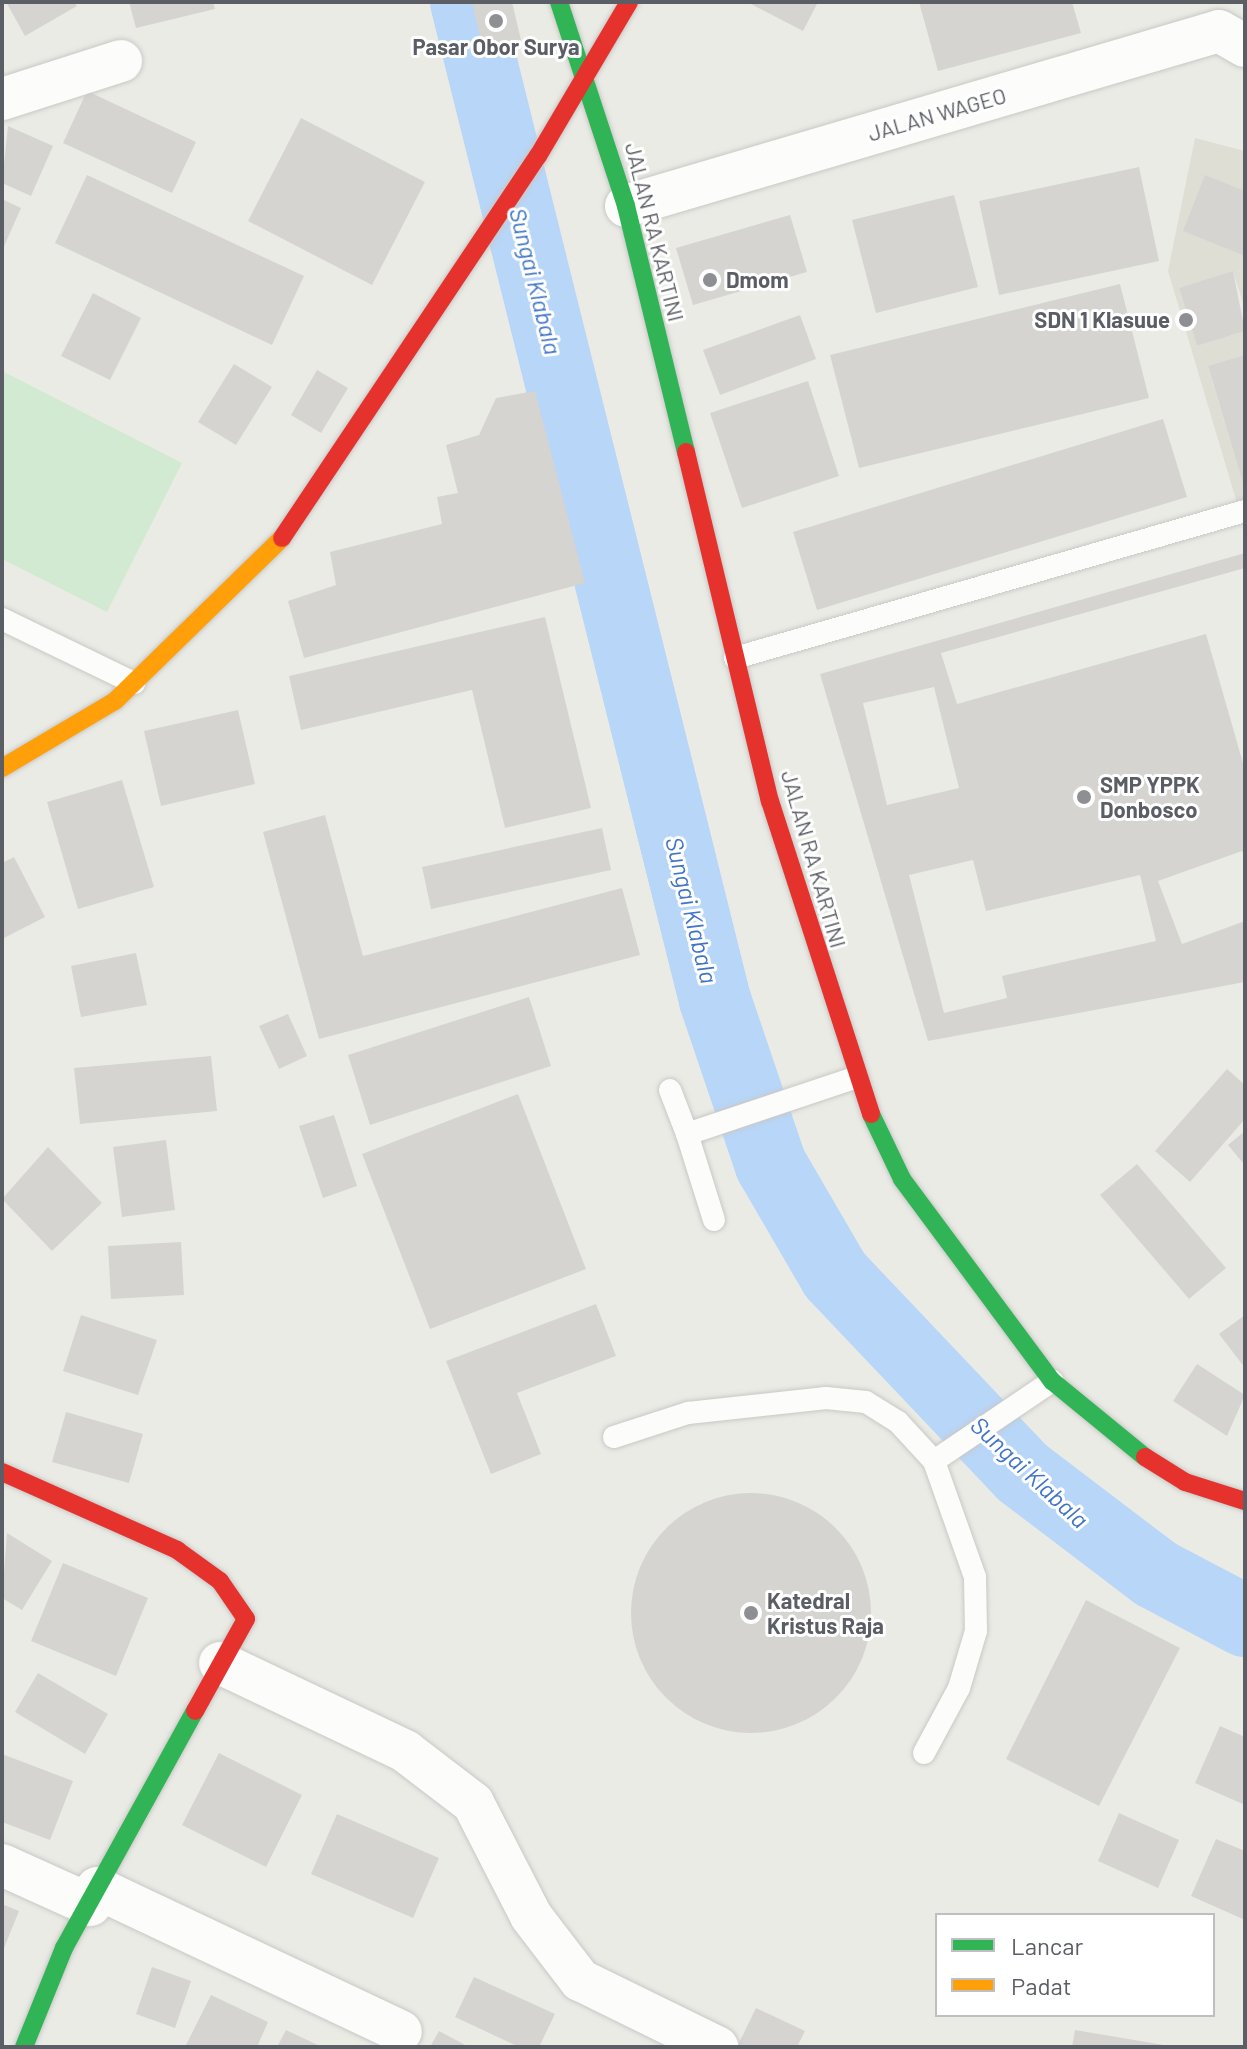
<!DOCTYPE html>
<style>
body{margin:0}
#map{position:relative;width:1247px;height:2049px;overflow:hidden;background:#ebebe6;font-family:Barlow,sans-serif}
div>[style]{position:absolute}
.education>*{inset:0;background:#dfded5}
.green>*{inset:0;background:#d2e9d2}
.river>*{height:72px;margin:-36px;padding:0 36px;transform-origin:36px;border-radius:36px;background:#b8d6f8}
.building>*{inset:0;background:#d5d4d1}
.round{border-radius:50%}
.roads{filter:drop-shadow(0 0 2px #c8c8c6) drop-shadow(0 0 2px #c8c8c6)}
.lane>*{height:22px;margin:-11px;padding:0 11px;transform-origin:11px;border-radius:11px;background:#fcfcfb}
.street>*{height:42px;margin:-21px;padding:0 21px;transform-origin:21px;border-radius:21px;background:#fcfcfb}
.fast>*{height:18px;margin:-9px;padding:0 9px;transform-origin:9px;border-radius:9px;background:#30b455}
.slow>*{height:18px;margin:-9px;padding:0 9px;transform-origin:9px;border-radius:9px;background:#ff9f0a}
.jam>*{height:18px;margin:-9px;padding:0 9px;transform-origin:9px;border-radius:9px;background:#e5322d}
.dots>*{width:22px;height:22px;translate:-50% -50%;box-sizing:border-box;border:4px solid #fff;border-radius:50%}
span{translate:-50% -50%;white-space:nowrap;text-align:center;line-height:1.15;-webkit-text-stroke:6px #fff;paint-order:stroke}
.poi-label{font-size:22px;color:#5b5e64;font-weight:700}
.left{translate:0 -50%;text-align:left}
.right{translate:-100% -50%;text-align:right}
.street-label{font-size:22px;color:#5b5e64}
.water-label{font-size:24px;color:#3f74c8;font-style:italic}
.frame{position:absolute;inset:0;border:4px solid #5b5e64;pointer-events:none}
.legend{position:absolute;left:935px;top:1913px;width:280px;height:104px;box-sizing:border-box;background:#fff;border:2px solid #bdbfc1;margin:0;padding:10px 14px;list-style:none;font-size:24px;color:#5b5e64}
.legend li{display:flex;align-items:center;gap:16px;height:40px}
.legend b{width:40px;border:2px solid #bdbfc1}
</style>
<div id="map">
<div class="education">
<div style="clip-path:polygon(1195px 138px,1245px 151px,1245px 309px,1233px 272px,1179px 288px,1197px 346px,1245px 331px,1245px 355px,1208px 367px,1245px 490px,1245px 509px,1239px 510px,1168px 271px)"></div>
</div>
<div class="green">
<div style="clip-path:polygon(2px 371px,182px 463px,107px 612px,2px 559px)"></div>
</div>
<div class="river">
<div style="left:466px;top:2px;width:1029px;rotate:75.99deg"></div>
<div style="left:715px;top:1000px;width:174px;rotate:71.3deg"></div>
<div style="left:771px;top:1165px;width:127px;rotate:59.8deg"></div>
<div style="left:835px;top:1275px;width:273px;rotate:46.5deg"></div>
<div style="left:1023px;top:1473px;width:167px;rotate:37.2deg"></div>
<div style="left:1156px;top:1574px;width:101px;rotate:27.8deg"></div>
</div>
<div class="building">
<div style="clip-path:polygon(6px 2px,74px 2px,77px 6px,25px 36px)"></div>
<div style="clip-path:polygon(129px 2px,213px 2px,215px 9px,136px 28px)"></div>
<div style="clip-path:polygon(472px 2px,512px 2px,521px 40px,483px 49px)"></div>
<div style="clip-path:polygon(747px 2px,818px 2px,803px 31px)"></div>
<div style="clip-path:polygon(919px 2px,1072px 2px,1081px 33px,938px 71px)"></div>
<div style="clip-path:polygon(87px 91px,196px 142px,172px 193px,63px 143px)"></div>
<div style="clip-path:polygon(301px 118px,425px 182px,372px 285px,248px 221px)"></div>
<div style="clip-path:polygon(8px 126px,53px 146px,31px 196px,2px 183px)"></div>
<div style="clip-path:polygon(1139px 167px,1159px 261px,999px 295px,979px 201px)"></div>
<div style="clip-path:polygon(87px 175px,304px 276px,272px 345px,55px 243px)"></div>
<div style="clip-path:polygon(1205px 175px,1245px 191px,1245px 256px,1183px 231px)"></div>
<div style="clip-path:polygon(954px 195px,978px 287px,876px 313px,852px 220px)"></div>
<div style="clip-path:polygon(2px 199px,21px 208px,2px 251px)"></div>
<div style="clip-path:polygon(790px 215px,807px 272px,693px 305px,676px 248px)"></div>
<div style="clip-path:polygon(1233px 271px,1245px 331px,1197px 346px,1179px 288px)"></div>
<div style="clip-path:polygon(1120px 284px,1149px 398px,859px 468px,830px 355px)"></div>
<div style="clip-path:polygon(93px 293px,141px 318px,110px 380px,61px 356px)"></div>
<div style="clip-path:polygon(800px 315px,816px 359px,720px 395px,703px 350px)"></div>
<div style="clip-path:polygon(1245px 355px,1245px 487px,1244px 487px,1208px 366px)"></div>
<div style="clip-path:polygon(234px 364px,272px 387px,236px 445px,198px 422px)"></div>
<div style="clip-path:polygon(317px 370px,348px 388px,321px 433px,291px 415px)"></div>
<div style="clip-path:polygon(808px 381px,839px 476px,742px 508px,710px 413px)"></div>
<div style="clip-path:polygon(535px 391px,585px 583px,304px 658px,288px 601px,336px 585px,330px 552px,442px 524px,437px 497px,458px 493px,446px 445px,479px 435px,496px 398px)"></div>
<div style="clip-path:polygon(1163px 419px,1187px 497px,817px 610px,793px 532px)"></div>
<div style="clip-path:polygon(evenodd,1245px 553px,1245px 568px,941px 653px,957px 704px,1206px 634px,1245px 770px,1245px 859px,1242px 851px,1158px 881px,1182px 944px,1245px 921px,1245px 982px,928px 1041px,820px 674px,1245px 553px,934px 687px,959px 788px,887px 805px,863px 703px,934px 687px,1245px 553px,973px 860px,986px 911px,1140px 875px,1156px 941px,1002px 976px,1007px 998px,944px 1013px,909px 875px,973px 860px)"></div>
<div style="clip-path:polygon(545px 617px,591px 808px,505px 828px,472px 690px,301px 730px,289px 676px)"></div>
<div style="clip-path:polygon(238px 710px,255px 784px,161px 806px,144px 731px)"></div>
<div style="clip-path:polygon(122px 780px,154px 887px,78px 909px,47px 802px)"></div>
<div style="clip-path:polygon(325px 815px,363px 956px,622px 888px,640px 955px,319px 1039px,263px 832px)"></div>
<div style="clip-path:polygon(602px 828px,611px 870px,431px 909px,422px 867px)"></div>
<div style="clip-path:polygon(14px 857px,45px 917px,2px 939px,2px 863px)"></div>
<div style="clip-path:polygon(136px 953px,147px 1005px,81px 1017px,71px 966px)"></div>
<div style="clip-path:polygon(529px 997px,551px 1066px,370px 1125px,348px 1055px)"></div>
<div style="clip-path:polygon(288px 1014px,307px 1056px,279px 1069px,259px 1026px)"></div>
<div style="clip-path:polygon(211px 1056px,217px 1111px,80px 1124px,74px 1068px)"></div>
<div style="clip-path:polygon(1227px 1069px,1245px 1085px,1245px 1119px,1190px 1182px,1155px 1151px)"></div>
<div style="clip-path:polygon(518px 1094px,586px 1269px,430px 1329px,362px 1154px)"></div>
<div style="clip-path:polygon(334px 1115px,357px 1186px,323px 1198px,299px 1126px)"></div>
<div style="clip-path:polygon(1245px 1131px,1245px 1162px,1243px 1163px,1228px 1145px)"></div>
<div style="clip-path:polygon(166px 1140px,175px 1210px,122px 1217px,113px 1147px)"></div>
<div style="clip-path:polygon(48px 1147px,102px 1203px,52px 1251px,2px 1199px)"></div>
<div style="clip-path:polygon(1137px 1164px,1226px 1268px,1189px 1299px,1100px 1195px)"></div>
<div style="clip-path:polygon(181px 1242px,184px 1295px,111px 1299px,108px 1246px)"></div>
<div style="clip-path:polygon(596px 1304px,616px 1356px,517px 1393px,541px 1454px,491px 1474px,446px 1361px)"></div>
<div style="clip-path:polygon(81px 1315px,157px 1340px,138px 1395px,63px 1371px)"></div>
<div style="clip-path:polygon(1245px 1315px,1245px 1368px,1219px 1334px)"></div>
<div style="clip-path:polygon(1197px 1364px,1245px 1395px,1227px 1436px,1173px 1401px)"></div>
<div style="clip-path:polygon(66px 1412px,143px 1434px,129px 1483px,52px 1462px)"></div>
<div class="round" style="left:631px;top:1493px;width:240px;height:240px"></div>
<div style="clip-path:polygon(7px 1533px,52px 1561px,22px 1610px,2px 1598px)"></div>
<div style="clip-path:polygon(63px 1563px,148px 1598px,116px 1676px,31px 1641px)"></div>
<div style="clip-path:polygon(1086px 1600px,1180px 1648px,1099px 1806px,1006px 1759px)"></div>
<div style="clip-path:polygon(38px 1673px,108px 1714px,85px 1754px,15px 1712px)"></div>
<div style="clip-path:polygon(1220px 1726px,1245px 1737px,1245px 1805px,1195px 1783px)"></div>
<div style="clip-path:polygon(219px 1753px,302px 1795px,266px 1867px,182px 1825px)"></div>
<div style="clip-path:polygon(2px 1754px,73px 1781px,50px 1840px,2px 1822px)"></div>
<div style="clip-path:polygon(1119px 1813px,1179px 1840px,1158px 1888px,1098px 1861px)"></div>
<div style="clip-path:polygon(337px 1814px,439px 1858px,413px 1918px,311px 1874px)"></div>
<div style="clip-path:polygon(1216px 1839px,1245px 1851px,1245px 1920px,1191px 1896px)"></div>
<div style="clip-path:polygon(2px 1904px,19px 1911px,2px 1953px)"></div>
<div style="clip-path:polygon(152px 1967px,191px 1981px,175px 2028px,136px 2014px)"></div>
<div style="clip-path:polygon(474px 1977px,555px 2014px,539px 2047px,519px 2047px,455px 2017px)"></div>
<div style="clip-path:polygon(211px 1995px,268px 2022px,257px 2047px,185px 2047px)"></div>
<div style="clip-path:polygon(756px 2008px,805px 2031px,797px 2047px,738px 2045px)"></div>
<div style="clip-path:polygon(286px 2030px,322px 2047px,277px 2047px)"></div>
<div style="clip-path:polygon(1075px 2030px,1164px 2045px,1163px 2047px,1072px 2047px)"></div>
<div style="clip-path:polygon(439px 2031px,469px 2047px,430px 2047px)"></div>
</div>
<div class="roads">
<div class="lane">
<div style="left:2px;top:619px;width:147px;rotate:25.9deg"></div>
<div style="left:735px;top:658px;width:531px;rotate:-16.08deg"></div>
<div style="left:670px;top:1090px;width:47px;rotate:68.9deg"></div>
<div style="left:714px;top:1220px;width:90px;rotate:-107.4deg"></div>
<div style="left:687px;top:1134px;width:176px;rotate:-18.5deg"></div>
<div style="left:614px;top:1437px;width:78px;rotate:-18deg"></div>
<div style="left:688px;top:1413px;width:139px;rotate:-6.2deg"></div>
<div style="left:826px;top:1398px;width:40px;rotate:5.7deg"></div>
<div style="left:866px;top:1402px;width:38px;rotate:32deg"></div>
<div style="left:898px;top:1422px;width:53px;rotate:47.3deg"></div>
<div style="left:934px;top:1461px;width:143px;rotate:-34.1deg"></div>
<div style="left:924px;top:1753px;width:74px;rotate:-61.7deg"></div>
<div style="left:959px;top:1688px;width:59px;rotate:-73.4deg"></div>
<div style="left:976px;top:1631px;width:54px;rotate:-91.1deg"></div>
<div style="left:975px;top:1577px;width:123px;rotate:-109.5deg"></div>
</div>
<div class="street">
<div style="left:2px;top:99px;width:125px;rotate:-17.7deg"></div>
<div style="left:626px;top:206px;width:618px;rotate:-16.44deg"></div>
<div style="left:1219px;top:31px;width:30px;rotate:30deg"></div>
<div style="left:220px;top:1663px;width:205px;rotate:25.4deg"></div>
<div style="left:405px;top:1751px;width:86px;rotate:37.4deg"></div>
<div style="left:473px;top:1803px;width:127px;rotate:62.8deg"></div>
<div style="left:531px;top:1916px;width:81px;rotate:52.6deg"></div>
<div style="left:580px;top:1980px;width:153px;rotate:26.1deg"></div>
<div style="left:2px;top:1865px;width:97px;rotate:24.4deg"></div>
<div style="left:97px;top:1888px;width:336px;rotate:25.3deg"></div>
</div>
<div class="fast">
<div style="left:559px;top:2px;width:215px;rotate:71.8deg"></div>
<div style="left:626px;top:206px;width:253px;rotate:76.3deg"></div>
<div style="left:871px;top:1114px;width:72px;rotate:64.5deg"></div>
<div style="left:902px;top:1179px;width:252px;rotate:53.4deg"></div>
<div style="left:1052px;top:1381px;width:120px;rotate:39.3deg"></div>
<div style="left:24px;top:2047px;width:107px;rotate:-68deg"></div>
<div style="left:64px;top:1948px;width:271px;rotate:-61.1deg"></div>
</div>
<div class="slow">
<div style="left:2px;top:768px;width:131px;rotate:-30.7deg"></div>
<div style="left:115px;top:701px;width:233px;rotate:-44.3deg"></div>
</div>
<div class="jam">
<div style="left:686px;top:452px;width:359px;rotate:76.5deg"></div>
<div style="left:770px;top:801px;width:329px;rotate:72.1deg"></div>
<div style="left:282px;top:538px;width:460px;rotate:-56.2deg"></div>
<div style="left:538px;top:156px;width:179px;rotate:-59.4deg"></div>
<div style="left:1145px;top:1457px;width:47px;rotate:32deg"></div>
<div style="left:1185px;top:1482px;width:63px;rotate:17.6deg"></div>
<div style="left:2px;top:1472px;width:192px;rotate:24deg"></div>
<div style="left:177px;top:1550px;width:53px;rotate:35.8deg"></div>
<div style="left:220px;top:1581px;width:46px;rotate:55.6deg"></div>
<div style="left:246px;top:1619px;width:105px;rotate:119deg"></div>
</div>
</div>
<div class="dots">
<div style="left:496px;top:21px;background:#8d8f92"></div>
<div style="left:710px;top:280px;background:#8d8f92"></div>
<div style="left:1186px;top:320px;background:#8d8f92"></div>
<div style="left:1084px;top:797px;background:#8d8f92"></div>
<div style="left:751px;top:1613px;background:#8d8f92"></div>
</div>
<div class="poi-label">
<span style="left:496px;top:47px">Pasar Obor Surya</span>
<span class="left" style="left:726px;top:280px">Dmom</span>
<span class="right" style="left:1170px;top:320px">SDN 1 Klasuue</span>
<span class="left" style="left:1100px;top:797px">SMP YPPK<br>Donbosco</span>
<span class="left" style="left:767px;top:1613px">Katedral<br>Kristus Raja</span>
</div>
<div class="street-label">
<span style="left:937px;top:114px;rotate:-16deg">JALAN WAGEO</span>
<span style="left:655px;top:232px;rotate:76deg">JALAN RA KARTINI</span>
<span style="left:814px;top:859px;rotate:74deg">JALAN RA KARTINI</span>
</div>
<div class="water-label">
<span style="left:536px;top:281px;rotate:76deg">Sungai Klabala</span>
<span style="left:692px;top:910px;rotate:76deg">Sungai Klabala</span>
<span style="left:1030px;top:1472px;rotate:43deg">Sungai Klabala</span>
</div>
<div class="frame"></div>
<ul class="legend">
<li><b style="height:10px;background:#30b455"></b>Lancar</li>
<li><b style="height:10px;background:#ff9f0a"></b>Padat</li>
</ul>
</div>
